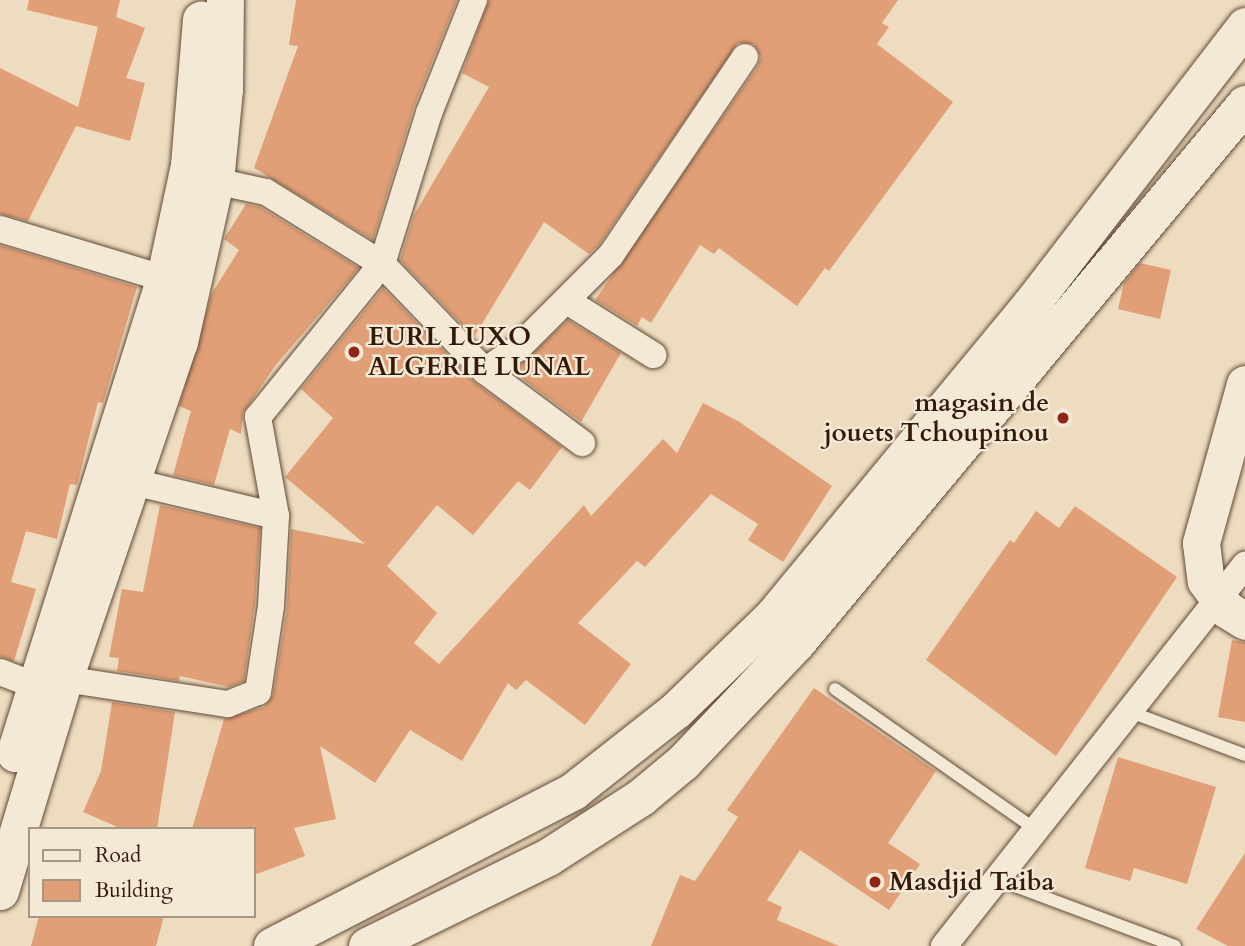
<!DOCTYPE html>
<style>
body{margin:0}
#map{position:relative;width:1245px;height:946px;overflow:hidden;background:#eedcc0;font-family:Cardo,serif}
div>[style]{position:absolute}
.building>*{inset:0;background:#e09f77}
.roads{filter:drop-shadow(0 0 2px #624a35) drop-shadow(0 0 2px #624a35)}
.lane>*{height:12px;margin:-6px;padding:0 6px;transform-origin:6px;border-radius:6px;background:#f4e8d6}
.street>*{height:26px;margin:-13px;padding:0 13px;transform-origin:13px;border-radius:13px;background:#f4e8d6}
.secondary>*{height:37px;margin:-18.5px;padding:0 18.5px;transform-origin:18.5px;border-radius:18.5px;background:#f4e8d6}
.dots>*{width:19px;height:19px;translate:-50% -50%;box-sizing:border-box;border:4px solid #f4e8d6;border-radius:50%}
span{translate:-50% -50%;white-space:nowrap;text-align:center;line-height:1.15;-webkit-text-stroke:5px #f4e8d6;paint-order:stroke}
.poi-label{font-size:26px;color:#331a07;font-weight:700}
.left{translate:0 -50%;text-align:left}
.right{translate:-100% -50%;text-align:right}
.legend{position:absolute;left:28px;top:827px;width:228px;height:91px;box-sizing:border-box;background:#f4e8d6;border:2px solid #a79683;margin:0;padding:9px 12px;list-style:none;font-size:21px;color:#331a07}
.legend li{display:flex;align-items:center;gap:14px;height:35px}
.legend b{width:35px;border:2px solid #a79683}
</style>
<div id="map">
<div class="building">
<div style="clip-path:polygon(29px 0,120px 0,116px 17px,145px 28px,126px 78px,145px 83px,130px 141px,76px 126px,28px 221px,0 214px,0 68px,78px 107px,98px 27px,27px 10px)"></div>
<div style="clip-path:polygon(296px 0,457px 0,414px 107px,373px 240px,254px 168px,298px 46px,289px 45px)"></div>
<div style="clip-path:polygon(489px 0,898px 0,882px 23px,889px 27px,877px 44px,953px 102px,829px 271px,825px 268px,797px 306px,719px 248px,714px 254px,700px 245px,651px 323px,642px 317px,637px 326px,595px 300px,758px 66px,761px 57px,754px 44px,738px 43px,599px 245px,589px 254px,544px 222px,474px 337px,400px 260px,414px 215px,489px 87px,462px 73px)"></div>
<div style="clip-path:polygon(246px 204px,260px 207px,359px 268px,275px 366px,243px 413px,241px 434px,230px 429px,214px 485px,173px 475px,191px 411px,179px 406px,212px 293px,239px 250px,224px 239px)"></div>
<div style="clip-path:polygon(0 245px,137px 287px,103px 403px,98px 402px,77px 485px,70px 484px,57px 539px,26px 531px,11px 582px,36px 589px,14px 661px,0 657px)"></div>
<div style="clip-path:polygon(1140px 263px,1171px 270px,1160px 319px,1118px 309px,1124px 283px)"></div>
<div style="clip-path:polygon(383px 288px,474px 382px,562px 447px,530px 490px,518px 481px,473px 535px,437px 505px,387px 566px,437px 613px,414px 643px,439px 664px,584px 505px,591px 516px,663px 439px,677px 453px,703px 403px,738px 421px,832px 486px,783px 562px,748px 540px,758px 524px,711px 494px,645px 567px,637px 561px,578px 623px,631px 664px,585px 725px,526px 680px,516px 690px,508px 683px,462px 761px,410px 730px,375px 783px,320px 746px,336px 819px,294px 828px,305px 856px,254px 875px,254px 829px,192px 829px,224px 719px,264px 707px,273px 695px,287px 608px,291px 529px,365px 544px,285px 477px,333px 418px,301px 389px)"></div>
<div style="clip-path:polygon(568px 320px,621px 353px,581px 422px,513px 372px)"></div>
<div style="clip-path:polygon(160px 505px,260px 528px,255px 604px,244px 681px,229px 687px,180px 676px,179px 681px,117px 671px,119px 658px,109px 657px,122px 589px,143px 592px)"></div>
<div style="clip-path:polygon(1075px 506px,1177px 577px,1056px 756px,926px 660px,1010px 540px,1014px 543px,1036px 511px,1059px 528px)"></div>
<div style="clip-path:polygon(1232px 640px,1245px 642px,1245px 722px,1218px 717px)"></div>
<div style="clip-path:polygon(814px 688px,936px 771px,888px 843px,920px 864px,889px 910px,800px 850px,767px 900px,782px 907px,777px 920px,839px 946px,651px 946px,680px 875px,695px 881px,738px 817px,727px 810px)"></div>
<div style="clip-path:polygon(112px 702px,175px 712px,157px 829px,122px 829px,83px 812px,101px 771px)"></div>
<div style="clip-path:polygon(1118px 757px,1216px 787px,1187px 884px,1134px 868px,1130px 881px,1085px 868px)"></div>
<div style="clip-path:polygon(1245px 853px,1245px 946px,1228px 946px,1196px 929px)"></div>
<div style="clip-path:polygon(39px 916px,164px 916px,156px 946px,31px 946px)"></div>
</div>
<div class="roads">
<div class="lane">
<div style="left:835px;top:689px;width:244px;rotate:35deg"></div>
<div style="left:1128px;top:711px;width:125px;rotate:20.6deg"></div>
<div style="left:996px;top:879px;width:191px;rotate:20.5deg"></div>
</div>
<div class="street">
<div style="left:215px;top:181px;width:52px;rotate:12.2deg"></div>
<div style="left:266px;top:192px;width:137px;rotate:31.8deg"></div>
<div style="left:382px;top:264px;width:149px;rotate:46.1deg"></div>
<div style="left:485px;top:371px;width:121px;rotate:36.6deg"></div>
<div style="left:0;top:229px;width:187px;rotate:16.8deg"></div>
<div style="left:567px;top:301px;width:102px;rotate:32.1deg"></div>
<div style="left:485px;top:371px;width:39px;rotate:-35deg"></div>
<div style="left:517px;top:349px;width:133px;rotate:-45deg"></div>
<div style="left:611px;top:255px;width:239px;rotate:-55.9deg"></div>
<div style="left:129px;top:481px;width:151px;rotate:13.4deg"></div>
<div style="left:0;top:672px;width:36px;rotate:21deg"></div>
<div style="left:64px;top:679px;width:166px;rotate:8.7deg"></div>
<div style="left:228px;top:704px;width:32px;rotate:-22deg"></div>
<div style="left:258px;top:692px;width:87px;rotate:-81.4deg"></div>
<div style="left:271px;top:606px;width:90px;rotate:-86.8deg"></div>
<div style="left:276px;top:516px;width:101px;rotate:-100.3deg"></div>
<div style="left:258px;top:417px;width:197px;rotate:-51deg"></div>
<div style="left:382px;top:264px;width:158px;rotate:-72.7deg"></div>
<div style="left:429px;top:113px;width:122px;rotate:-68.3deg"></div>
<div style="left:944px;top:946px;width:486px;rotate:-51.7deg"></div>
</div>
<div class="secondary">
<div style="left:1245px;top:384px;width:165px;rotate:105.5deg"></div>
<div style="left:1201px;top:543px;width:38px;rotate:83deg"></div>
<div style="left:1206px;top:581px;width:34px;rotate:54deg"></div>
<div style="left:1226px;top:609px;width:22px;rotate:32deg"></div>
<div style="left:15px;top:753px;width:499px;rotate:-72.5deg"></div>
<div style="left:165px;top:277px;width:115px;rotate:-77.9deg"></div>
<div style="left:189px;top:165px;width:146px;rotate:-85.3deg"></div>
<div style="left:0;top:891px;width:221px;rotate:-73.2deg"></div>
<div style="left:64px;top:679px;width:356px;rotate:-71.2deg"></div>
<div style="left:179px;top:342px;width:165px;rotate:-77.4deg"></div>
<div style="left:215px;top:181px;width:92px;rotate:-84.4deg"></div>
<div style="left:224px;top:89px;width:89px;rotate:-89.4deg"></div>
<div style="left:272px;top:946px;width:339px;rotate:-27.2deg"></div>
<div style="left:573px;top:791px;width:131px;rotate:-38.2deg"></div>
<div style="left:676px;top:710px;width:134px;rotate:-44.1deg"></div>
<div style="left:772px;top:617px;width:406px;rotate:-50.4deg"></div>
<div style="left:1031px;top:304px;width:351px;rotate:-52.4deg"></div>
<div style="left:367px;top:946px;width:202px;rotate:-26.2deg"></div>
<div style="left:548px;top:857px;width:111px;rotate:-32.8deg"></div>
<div style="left:641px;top:797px;width:55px;rotate:-39.8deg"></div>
<div style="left:683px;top:762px;width:164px;rotate:-46.5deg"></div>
<div style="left:796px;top:643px;width:702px;rotate:-50.2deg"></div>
</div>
</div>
<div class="dots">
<div style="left:354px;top:352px;background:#8f2418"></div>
<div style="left:1063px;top:418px;background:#8f2418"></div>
<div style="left:875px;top:882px;background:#8f2418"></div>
</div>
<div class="poi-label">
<span class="left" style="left:368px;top:352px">EURL LUXO<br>ALGERIE LUNAL</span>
<span class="right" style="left:1049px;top:418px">magasin de<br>jouets Tchoupinou</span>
<span class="left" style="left:889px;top:882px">Masdjid Taiba</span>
</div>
<ul class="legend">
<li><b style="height:9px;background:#f4e8d6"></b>Road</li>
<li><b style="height:19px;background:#e09f77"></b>Building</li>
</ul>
</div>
